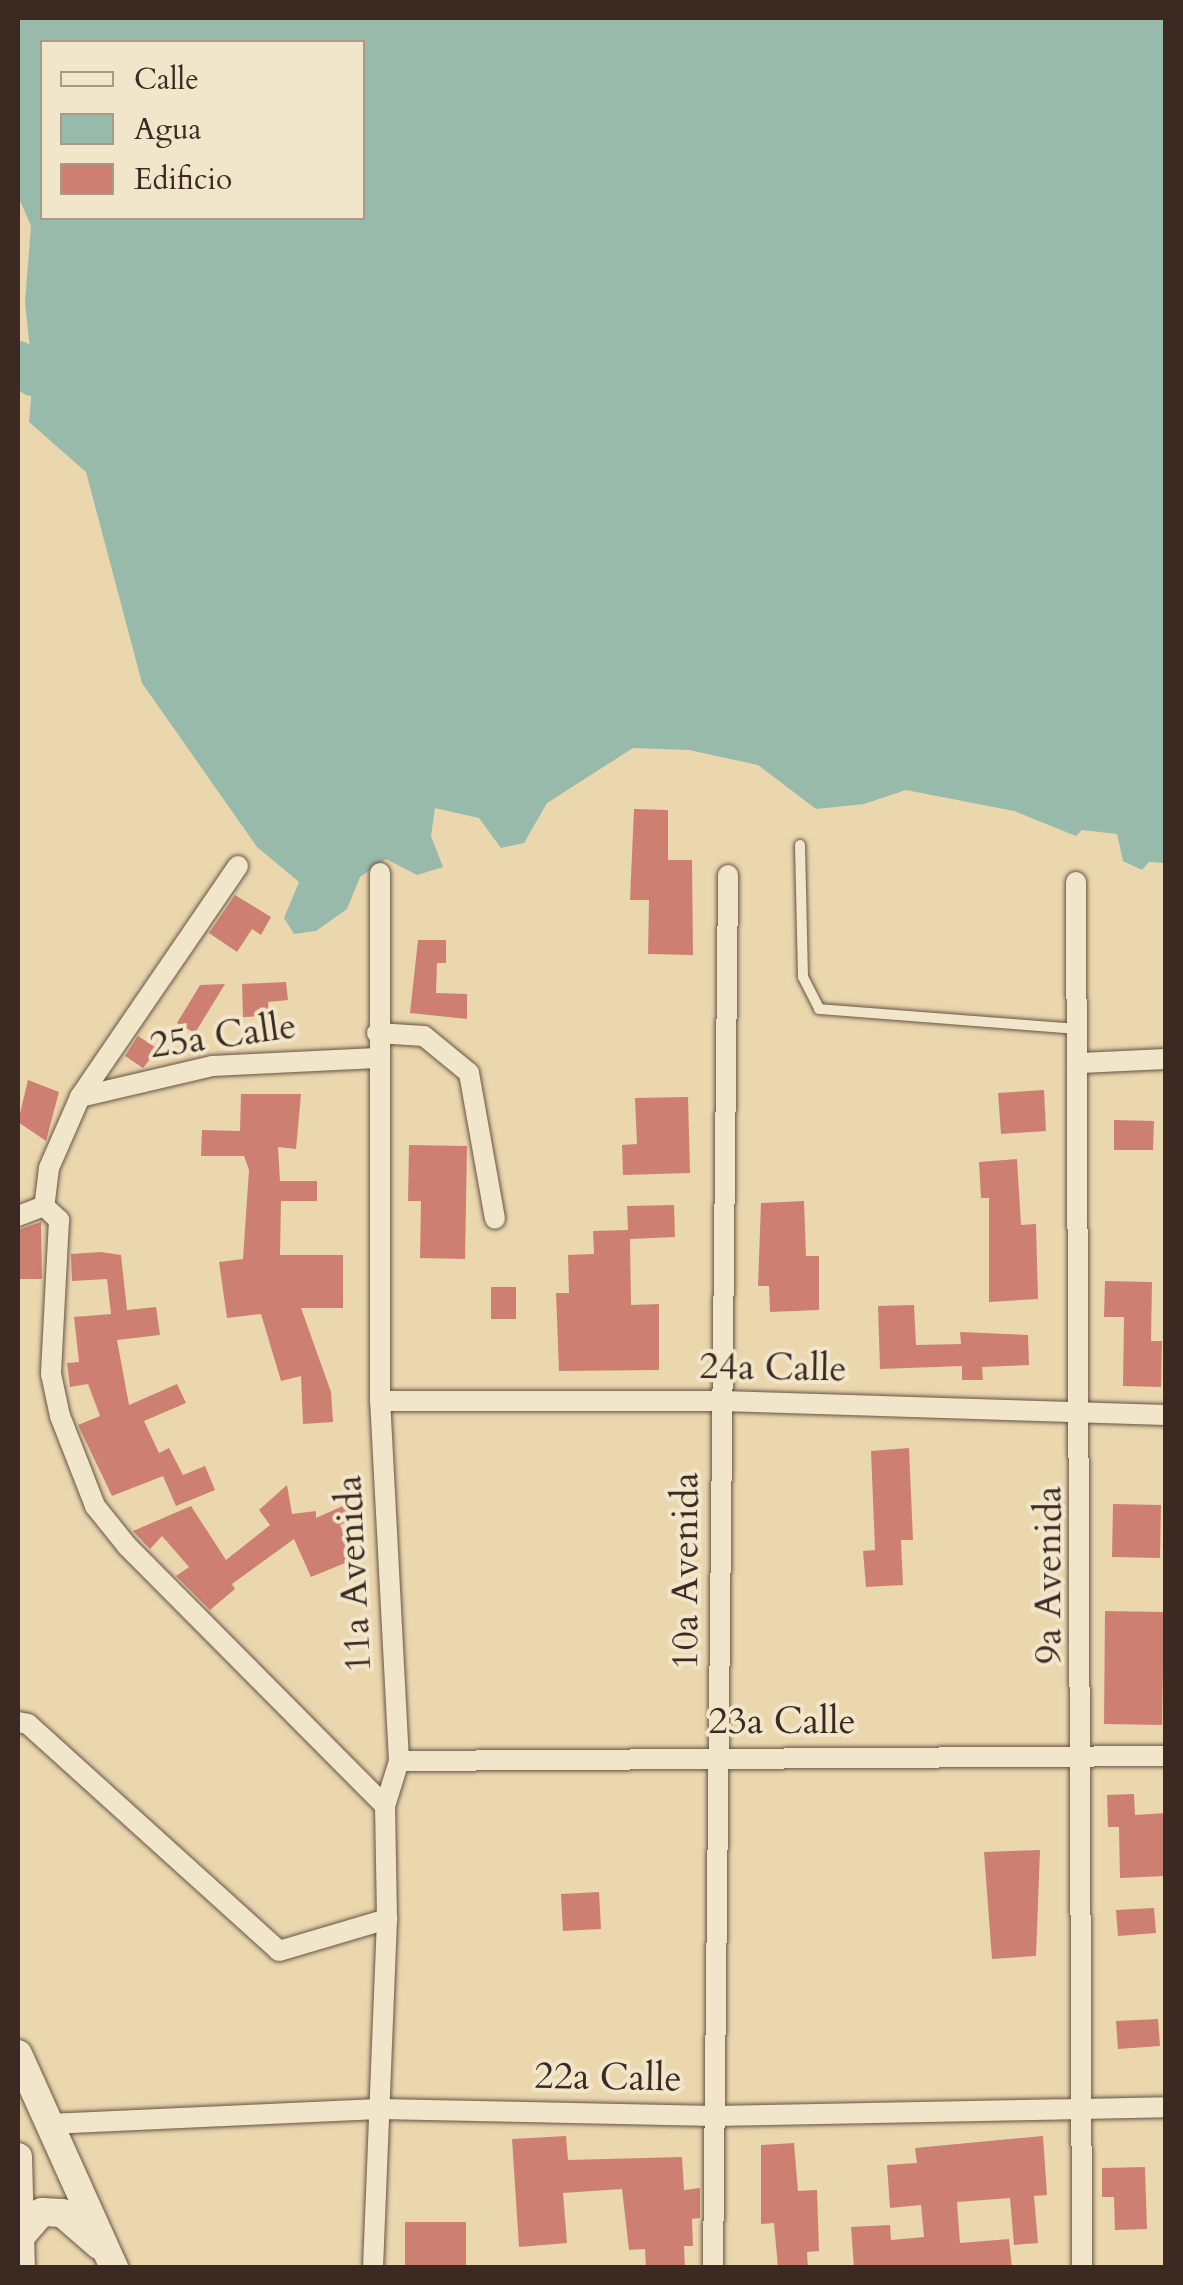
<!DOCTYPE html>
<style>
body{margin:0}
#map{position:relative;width:1183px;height:2285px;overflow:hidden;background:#ead7ae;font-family:Cardo,serif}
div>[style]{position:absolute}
.water>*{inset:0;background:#98baaa}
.river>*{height:38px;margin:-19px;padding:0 19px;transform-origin:19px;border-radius:19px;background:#98baaa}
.building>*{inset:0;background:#cd8072}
.roads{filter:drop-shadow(0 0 2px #675445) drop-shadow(0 0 2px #675445)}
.service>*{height:10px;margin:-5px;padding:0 5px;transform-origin:5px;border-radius:5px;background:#f1e5ca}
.minor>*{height:20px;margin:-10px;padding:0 10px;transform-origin:10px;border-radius:10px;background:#f1e5ca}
.secondary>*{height:28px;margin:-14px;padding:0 14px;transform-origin:14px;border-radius:14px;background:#f1e5ca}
span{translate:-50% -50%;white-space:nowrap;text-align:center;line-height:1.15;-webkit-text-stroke:8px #f1e5ca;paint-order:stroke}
.street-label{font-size:38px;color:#3b2922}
.frame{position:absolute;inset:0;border:20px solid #3b2922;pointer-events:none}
.legend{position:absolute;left:40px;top:40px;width:325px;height:180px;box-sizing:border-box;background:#f1e5ca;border:2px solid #a89a87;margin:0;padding:12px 18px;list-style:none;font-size:30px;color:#3b2922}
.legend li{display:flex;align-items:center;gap:20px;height:50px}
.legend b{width:50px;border:2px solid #a89a87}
</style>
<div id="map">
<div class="water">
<div style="clip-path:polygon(evenodd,18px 18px,1165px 18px,1165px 863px,1149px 862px,1142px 870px,1123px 861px,1117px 834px,1082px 830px,1076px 836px,1014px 811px,906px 790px,864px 804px,816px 809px,758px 765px,689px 750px,633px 748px,547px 803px,524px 843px,501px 848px,479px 818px,435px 808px,431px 836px,443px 867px,417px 875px,386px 859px,360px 877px,347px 909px,316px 931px,294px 934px,284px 918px,299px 882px,257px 847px,142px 683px,86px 472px,29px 422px,33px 377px,25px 302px,31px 226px,18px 196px,18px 18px,42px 42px,362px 42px,362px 218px,42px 218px,42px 42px)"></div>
</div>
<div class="river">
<div style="left:18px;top:360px;width:23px;rotate:49deg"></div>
</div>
<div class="building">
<div style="clip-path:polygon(634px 809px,668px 810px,668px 860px,692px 860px,693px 955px,648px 954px,649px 900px,630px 900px)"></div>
<div style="clip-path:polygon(235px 895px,271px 917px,261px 935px,252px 929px,237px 952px,209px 933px)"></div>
<div style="clip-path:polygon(418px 940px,446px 940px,446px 963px,437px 963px,436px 993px,467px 994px,467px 1019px,410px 1013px)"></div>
<div style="clip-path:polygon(286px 982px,288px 1000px,268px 1002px,269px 1016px,243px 1017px,242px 984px)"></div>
<div style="clip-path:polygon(225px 984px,195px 1033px,177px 1023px,200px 985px)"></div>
<div style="clip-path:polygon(138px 1036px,158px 1049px,143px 1068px,125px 1056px)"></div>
<div style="clip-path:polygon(28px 1080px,59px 1092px,46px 1141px,18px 1122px)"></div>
<div style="clip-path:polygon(1044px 1090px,1046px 1131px,1001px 1134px,998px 1093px)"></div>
<div style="clip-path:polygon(241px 1094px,301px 1094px,296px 1149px,278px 1147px,280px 1181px,317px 1181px,317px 1201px,281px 1201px,280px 1255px,343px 1255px,343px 1308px,301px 1308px,331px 1392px,333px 1422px,303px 1424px,301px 1376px,281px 1381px,261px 1314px,227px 1318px,219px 1262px,243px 1259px,249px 1170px,244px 1156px,201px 1156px,202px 1130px,240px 1131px)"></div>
<div style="clip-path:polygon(688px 1097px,690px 1173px,623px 1175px,622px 1145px,637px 1144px,635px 1098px)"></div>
<div style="clip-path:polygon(1114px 1120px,1154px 1121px,1153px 1150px,1114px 1150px)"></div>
<div style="clip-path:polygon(409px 1145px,467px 1146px,465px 1259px,420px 1258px,421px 1201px,408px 1201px)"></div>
<div style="clip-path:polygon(1017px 1159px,1021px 1225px,1036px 1224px,1038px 1299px,989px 1302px,989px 1198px,981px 1198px,979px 1162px)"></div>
<div style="clip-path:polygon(804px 1201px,806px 1256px,819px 1256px,819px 1310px,770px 1312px,769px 1286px,758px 1286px,761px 1203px)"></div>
<div style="clip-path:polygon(674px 1205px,675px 1237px,630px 1239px,631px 1305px,659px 1304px,659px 1370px,559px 1371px,556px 1293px,569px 1293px,568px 1255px,594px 1254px,593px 1231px,628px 1230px,627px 1206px)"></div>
<div style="clip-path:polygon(41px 1222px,42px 1279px,18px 1279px,18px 1230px)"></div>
<div style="clip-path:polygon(101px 1252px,121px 1255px,127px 1310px,156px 1307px,160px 1335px,117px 1340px,129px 1405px,177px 1384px,186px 1403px,144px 1421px,159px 1453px,169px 1448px,183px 1475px,205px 1466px,215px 1490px,176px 1506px,163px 1476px,112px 1496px,78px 1425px,100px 1416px,88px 1384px,70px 1387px,67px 1363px,79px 1362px,74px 1317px,111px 1314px,107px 1279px,72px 1281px,71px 1254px)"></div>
<div style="clip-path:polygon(1105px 1281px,1152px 1282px,1151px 1341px,1162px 1341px,1161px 1387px,1123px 1386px,1124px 1317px,1104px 1317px)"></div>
<div style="clip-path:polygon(491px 1287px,516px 1287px,516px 1319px,491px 1319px)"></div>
<div style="clip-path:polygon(914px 1305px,916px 1345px,961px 1344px,960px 1332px,1028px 1335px,1029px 1365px,982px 1367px,983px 1380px,962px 1380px,962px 1366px,880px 1369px,878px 1306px)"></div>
<div style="clip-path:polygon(909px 1448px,913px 1540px,901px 1540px,903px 1585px,866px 1587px,863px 1551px,875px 1550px,871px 1451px)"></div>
<div style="clip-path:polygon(287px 1485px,292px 1514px,316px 1511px,316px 1518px,345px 1505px,352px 1520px,340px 1525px,355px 1559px,311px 1577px,294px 1539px,232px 1584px,235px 1589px,210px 1610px,176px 1576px,189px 1567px,162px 1536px,150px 1549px,133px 1531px,191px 1506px,226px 1560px,270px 1525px,259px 1510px)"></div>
<div style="clip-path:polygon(1113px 1504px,1161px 1505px,1160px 1558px,1112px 1557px)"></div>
<div style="clip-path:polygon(1105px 1611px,1164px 1612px,1162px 1725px,1104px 1724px)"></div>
<div style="clip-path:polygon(1134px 1794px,1135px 1815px,1166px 1813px,1166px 1876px,1120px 1878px,1119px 1827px,1108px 1827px,1107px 1795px)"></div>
<div style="clip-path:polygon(1040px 1850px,1036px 1956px,992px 1959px,984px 1852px)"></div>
<div style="clip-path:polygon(599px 1892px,601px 1929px,563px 1931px,561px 1894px)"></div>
<div style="clip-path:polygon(1154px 1908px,1156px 1933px,1118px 1936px,1116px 1910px)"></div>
<div style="clip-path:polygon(1158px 2019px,1160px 2046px,1118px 2049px,1116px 2021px)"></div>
<div style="clip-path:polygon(566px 2136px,568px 2160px,682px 2157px,684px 2190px,700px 2188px,700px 2218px,692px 2219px,693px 2246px,684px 2246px,685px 2268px,646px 2268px,645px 2249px,629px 2250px,622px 2189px,563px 2193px,567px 2243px,519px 2247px,512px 2139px)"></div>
<div style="clip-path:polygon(1043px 2136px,1047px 2195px,1034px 2196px,1038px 2243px,1014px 2245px,1010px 2198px,957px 2202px,960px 2243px,1009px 2239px,1012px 2268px,854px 2268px,851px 2227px,890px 2225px,891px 2240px,924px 2237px,921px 2205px,890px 2208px,887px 2165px,917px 2163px,915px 2148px)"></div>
<div style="clip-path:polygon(794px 2143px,798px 2191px,817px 2190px,819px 2251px,807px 2252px,808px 2268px,778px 2268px,774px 2223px,761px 2224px,761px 2145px)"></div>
<div style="clip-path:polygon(1145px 2167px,1147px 2229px,1115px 2230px,1114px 2197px,1102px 2197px,1102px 2168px)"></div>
<div style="clip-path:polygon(405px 2222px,466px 2222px,466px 2268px,405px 2268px)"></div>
</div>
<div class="roads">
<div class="service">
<div style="left:800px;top:845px;width:132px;rotate:88.7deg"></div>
<div style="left:803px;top:977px;width:36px;rotate:63deg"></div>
<div style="left:819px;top:1009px;width:261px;rotate:4.4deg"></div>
</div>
<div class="minor">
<div style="left:238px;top:866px;width:280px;rotate:124.4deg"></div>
<div style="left:80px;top:1097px;width:77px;rotate:113.6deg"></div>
<div style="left:49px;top:1168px;width:38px;rotate:97deg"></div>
<div style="left:44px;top:1206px;width:21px;rotate:43deg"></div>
<div style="left:59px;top:1220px;width:154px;rotate:93deg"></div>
<div style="left:51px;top:1374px;width:43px;rotate:77.9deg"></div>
<div style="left:60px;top:1416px;width:97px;rotate:68.7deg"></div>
<div style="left:95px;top:1506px;width:51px;rotate:51.3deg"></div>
<div style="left:127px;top:1546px;width:366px;rotate:45.2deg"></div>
<div style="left:1076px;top:882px;width:1386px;rotate:89.75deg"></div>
<div style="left:377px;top:1033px;width:47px;rotate:3.7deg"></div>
<div style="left:424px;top:1036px;width:58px;rotate:39.4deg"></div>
<div style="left:469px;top:1073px;width:148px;rotate:79.9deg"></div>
<div style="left:1080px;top:1063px;width:86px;rotate:-2.7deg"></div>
<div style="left:80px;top:1097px;width:136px;rotate:-13.2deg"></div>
<div style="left:212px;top:1066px;width:165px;rotate:-2.8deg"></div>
<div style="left:18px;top:1216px;width:28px;rotate:-21deg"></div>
<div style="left:380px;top:1401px;width:342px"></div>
<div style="left:722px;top:1401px;width:444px;rotate:1.8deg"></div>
<div style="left:18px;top:1722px;width:10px;rotate:11deg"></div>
<div style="left:28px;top:1724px;width:338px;rotate:42.1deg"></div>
<div style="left:279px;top:1951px;width:113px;rotate:-16.5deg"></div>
<div style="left:399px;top:1761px;width:767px;rotate:-0.37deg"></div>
<div style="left:49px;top:2124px;width:330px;rotate:-2.6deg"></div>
<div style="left:379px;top:2109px;width:336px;rotate:1.2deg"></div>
<div style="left:715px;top:2116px;width:451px;rotate:-1.1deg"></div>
<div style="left:373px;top:2268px;width:349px;rotate:-87.7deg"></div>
<div style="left:387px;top:1919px;width:113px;rotate:-91deg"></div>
<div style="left:385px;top:1806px;width:47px;rotate:-72.7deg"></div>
<div style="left:399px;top:1761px;width:361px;rotate:-93deg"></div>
<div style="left:380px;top:1401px;width:528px;rotate:-90deg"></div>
<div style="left:713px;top:2268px;width:1393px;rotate:-89.38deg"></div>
</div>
<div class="secondary">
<div style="left:18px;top:2054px;width:235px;rotate:65.8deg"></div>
<div style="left:18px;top:2157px;width:111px;rotate:88.5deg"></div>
<div style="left:21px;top:2236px;width:32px;rotate:-49deg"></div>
<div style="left:42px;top:2212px;width:20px;rotate:3deg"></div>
<div style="left:62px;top:2213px;width:49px;rotate:40.9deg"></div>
</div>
</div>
<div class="street-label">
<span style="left:223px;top:1036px;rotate:-8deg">25a Calle</span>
<span style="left:773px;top:1368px;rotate:1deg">24a Calle</span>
<span style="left:686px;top:1571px;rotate:-90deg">10a Avenida</span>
<span style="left:354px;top:1574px;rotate:-93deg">11a Avenida</span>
<span style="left:1049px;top:1575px;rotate:-90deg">9a Avenida</span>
<span style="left:782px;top:1722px">23a Calle</span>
<span style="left:608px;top:2078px;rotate:1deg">22a Calle</span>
</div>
<div class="frame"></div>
<ul class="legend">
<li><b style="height:12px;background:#f1e5ca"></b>Calle</li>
<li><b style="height:28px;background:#98baaa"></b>Agua</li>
<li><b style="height:28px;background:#cd8072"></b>Edificio</li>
</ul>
</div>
